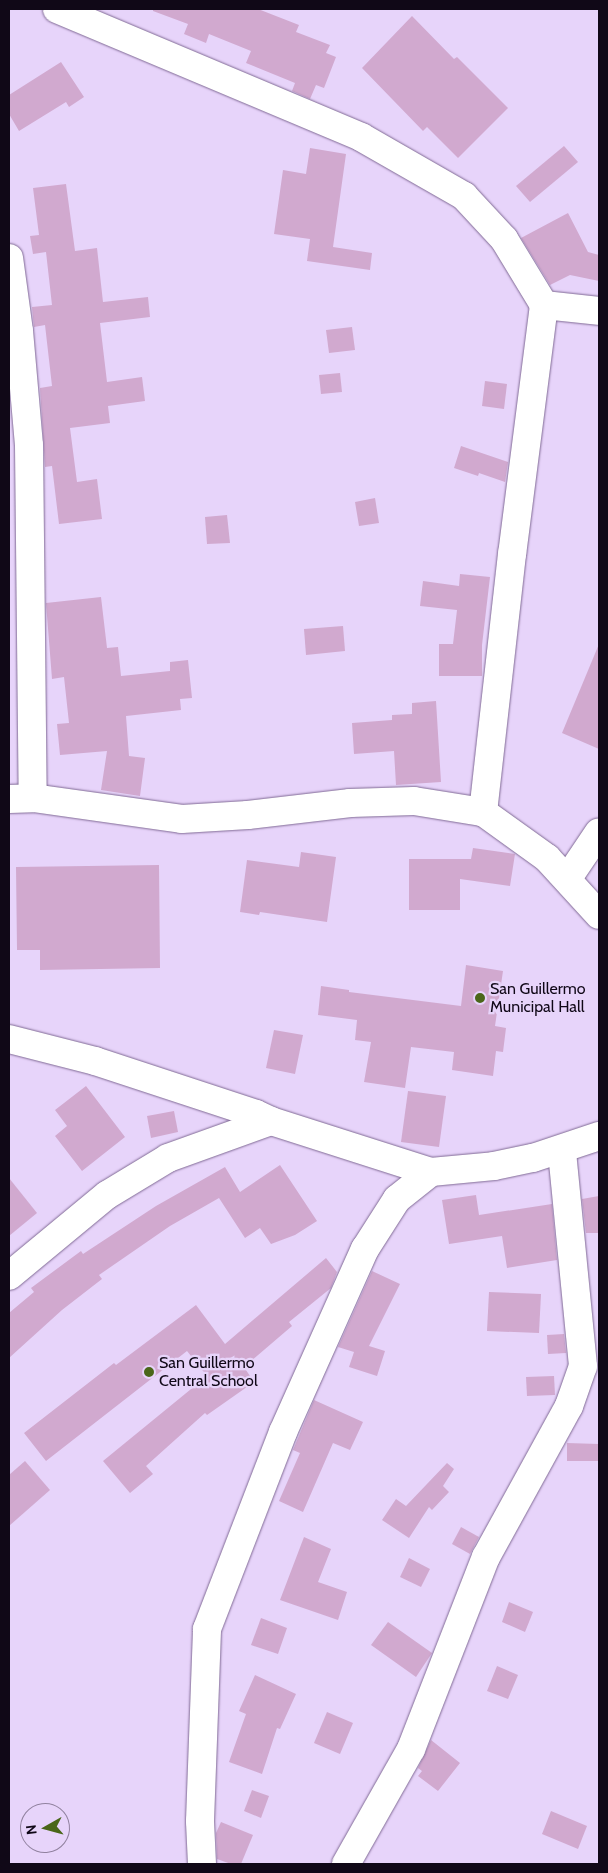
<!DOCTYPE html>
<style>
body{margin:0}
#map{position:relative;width:608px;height:1873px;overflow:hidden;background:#e7d4fa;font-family:Cabin,sans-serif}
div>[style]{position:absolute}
.building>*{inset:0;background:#d1a9cf}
.roads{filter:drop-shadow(0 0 1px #806a95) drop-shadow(0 0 1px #806a95)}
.minor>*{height:28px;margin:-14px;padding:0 14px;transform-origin:14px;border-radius:14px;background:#fff}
.dots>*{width:14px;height:14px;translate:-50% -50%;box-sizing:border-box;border:2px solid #e7d4fa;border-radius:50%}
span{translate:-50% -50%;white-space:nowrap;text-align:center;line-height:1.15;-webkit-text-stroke:4.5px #e7d4fa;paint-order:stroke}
.poi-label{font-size:16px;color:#100817}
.left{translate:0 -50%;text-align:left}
.frame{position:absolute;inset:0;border:10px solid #100817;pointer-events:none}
.north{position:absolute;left:20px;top:1803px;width:50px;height:50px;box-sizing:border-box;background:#e7d4fa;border:1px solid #91829f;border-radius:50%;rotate:263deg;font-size:14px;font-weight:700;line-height:20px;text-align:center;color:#100817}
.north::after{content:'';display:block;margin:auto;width:18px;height:22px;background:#4a6619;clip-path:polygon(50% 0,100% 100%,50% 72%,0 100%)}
</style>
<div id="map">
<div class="building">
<div style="clip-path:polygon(153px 9px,258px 9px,299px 25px,296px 32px,330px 45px,326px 53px,336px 57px,324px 88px,316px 85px,310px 99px,292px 91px,295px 83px,246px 63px,251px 51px,209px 34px,206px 43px,184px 34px,188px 24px,153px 11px)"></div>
<div style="clip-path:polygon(412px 16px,454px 59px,457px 57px,508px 108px,458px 158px,427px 127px,423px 131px,362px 68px)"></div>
<div style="clip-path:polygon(61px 62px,84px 97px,69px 107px,66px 102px,19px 131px,9px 114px,9px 95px)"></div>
<div style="clip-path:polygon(564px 146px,578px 162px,530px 202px,516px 186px)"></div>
<div style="clip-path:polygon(310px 148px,346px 154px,333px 247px,372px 253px,370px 270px,307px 261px,310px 239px,274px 234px,283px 170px,306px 174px)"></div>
<div style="clip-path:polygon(66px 184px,75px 251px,97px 248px,103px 302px,148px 297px,150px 317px,100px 323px,107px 382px,142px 377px,145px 401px,108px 406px,110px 423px,70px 428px,77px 482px,97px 479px,102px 519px,59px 524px,52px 466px,45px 467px,40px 388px,52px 386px,45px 325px,34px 327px,32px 307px,52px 305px,46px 252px,33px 254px,30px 236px,39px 235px,33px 188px)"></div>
<div style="clip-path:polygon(568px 213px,588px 252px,599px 255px,599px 281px,570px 275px,550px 285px,521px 238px)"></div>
<div style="clip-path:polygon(352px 327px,355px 350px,329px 353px,326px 330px)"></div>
<div style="clip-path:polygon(340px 373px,342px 392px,321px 394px,319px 375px)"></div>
<div style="clip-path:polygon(485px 381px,507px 384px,504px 409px,482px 406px)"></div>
<div style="clip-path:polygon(461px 446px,508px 462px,505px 482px,479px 473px,478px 476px,454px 468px)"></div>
<div style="clip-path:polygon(375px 498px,379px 523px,359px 526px,355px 502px)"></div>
<div style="clip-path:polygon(227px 515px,230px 543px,207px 544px,205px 517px)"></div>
<div style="clip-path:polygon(460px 574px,490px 577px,482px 645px,482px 676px,439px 676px,439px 644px,453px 644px,457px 610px,420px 606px,423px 581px,459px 586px)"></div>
<div style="clip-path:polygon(101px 597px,107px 648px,118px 647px,121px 676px,170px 671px,170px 662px,188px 660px,192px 698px,180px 699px,181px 710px,126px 716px,129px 756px,145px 758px,140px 796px,101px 790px,107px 751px,60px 755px,57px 724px,69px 723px,64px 677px,52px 679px,46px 603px)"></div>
<div style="clip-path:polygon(343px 626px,345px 651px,306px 655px,304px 629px)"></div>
<div style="clip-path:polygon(599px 644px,599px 749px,562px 733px)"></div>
<div style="clip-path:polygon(436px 701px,441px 782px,396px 785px,394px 751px,354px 754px,352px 723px,392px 720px,392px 715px,412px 714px,412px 703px)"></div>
<div style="clip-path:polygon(473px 848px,515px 854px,510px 886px,460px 879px,460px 910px,409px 910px,409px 859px,471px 859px)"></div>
<div style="clip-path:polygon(301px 852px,336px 857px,327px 922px,260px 912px,259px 915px,240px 912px,247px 860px,299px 867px)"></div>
<div style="clip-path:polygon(159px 865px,160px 968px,40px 970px,40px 950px,17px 950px,16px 867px)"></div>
<div style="clip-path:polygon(466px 965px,503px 971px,495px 1026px,506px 1028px,503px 1052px,496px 1051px,493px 1076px,452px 1070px,454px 1052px,411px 1047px,405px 1088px,364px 1082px,371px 1042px,355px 1040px,357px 1020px,318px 1015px,321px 986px,349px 990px,349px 992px,461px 1006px)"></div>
<div style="clip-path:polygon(274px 1030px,303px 1035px,295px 1074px,266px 1068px)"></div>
<div style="clip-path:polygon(86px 1086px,125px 1137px,82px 1171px,55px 1136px,67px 1126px,55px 1110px)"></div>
<div style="clip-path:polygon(408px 1091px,446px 1096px,439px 1147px,401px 1142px)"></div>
<div style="clip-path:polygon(174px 1111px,178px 1132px,151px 1138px,147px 1116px)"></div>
<div style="clip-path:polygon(280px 1165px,317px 1221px,295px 1235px,271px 1244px,260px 1228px,245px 1238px,219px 1198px,170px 1226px,99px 1275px,102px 1279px,62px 1310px,9px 1358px,9px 1313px,34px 1292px,31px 1288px,81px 1251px,83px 1254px,156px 1206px,225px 1167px,240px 1192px)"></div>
<div style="clip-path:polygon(9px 1178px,37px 1213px,9px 1236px)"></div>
<div style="clip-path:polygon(476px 1195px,479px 1215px,552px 1204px,557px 1260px,507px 1268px,502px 1236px,449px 1244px,442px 1200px)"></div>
<div style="clip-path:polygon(599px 1196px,599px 1233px,586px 1233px,582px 1199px)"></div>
<div style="clip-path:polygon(326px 1258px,337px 1272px,331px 1288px,289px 1322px,292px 1326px,244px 1367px,254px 1382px,207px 1415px,205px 1413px,146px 1466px,153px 1474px,130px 1493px,103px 1461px,207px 1376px,187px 1351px,46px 1461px,24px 1433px,114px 1363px,116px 1365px,196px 1305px,225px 1344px)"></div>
<div style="clip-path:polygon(372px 1271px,400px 1284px,369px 1346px,385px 1351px,377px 1376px,349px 1367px,354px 1352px,338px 1347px)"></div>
<div style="clip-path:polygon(489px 1292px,541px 1294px,539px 1333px,487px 1331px)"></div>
<div style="clip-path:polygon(564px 1334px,566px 1353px,548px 1354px,547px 1335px)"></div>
<div style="clip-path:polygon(554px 1376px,555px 1395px,527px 1396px,526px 1377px)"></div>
<div style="clip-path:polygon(314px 1400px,363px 1422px,350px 1450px,333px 1443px,303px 1512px,279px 1501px,300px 1453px,293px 1450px)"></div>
<div style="clip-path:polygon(567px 1443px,599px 1444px,599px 1461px,567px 1461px)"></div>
<div style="clip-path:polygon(25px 1461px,50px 1490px,9px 1526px,9px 1475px)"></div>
<div style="clip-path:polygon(447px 1463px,454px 1469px,443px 1486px,449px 1492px,432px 1510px,429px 1507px,409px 1538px,382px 1520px,396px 1499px,406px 1506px)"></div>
<div style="clip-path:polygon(461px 1527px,479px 1537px,470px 1554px,452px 1544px)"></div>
<div style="clip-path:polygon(304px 1537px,331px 1549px,318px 1582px,347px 1592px,338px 1620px,280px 1600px)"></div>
<div style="clip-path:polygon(409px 1558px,430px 1569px,421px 1587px,400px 1577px)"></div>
<div style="clip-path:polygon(509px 1602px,533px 1612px,525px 1632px,502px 1622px)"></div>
<div style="clip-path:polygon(261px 1618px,287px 1628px,278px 1654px,251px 1645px)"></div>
<div style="clip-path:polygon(388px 1622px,432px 1653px,416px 1677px,371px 1645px)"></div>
<div style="clip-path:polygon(497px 1666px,518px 1675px,508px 1699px,487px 1691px)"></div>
<div style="clip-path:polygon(255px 1675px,296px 1694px,280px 1729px,277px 1728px,262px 1774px,229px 1762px,246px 1714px,239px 1711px)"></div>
<div style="clip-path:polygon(327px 1712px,353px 1723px,340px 1754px,314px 1743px)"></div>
<div style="clip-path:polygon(431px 1740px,460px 1763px,438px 1791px,418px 1776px,422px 1771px,418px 1768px)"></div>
<div style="clip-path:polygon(252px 1790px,269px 1796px,261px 1818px,244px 1811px)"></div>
<div style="clip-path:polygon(551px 1811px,587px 1826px,578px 1849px,542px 1834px)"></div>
<div style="clip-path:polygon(221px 1822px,253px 1835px,241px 1864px,231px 1864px,217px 1859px,216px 1833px)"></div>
</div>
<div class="roads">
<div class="minor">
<div style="left:57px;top:9px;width:330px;rotate:22.8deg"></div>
<div style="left:361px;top:137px;width:119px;rotate:29.8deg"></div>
<div style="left:464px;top:196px;width:59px;rotate:47.1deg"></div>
<div style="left:504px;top:239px;width:77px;rotate:58.8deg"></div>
<div style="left:544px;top:305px;width:251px;rotate:97.3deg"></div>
<div style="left:512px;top:554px;width:260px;rotate:96.4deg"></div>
<div style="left:9px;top:258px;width:74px;rotate:82.2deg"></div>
<div style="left:19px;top:331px;width:114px;rotate:85deg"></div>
<div style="left:29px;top:445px;width:353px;rotate:89.4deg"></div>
<div style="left:544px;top:305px;width:55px;rotate:6.2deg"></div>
<div style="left:9px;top:799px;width:24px;rotate:-2deg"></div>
<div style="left:33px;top:798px;width:150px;rotate:8deg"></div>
<div style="left:182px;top:819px;width:66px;rotate:-3.5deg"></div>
<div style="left:248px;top:815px;width:103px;rotate:-6.7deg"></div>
<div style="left:350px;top:803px;width:64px;rotate:-1.8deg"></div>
<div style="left:414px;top:801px;width:70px;rotate:9.1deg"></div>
<div style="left:483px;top:812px;width:79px;rotate:35.7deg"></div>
<div style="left:547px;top:858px;width:77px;rotate:47.6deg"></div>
<div style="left:568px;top:878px;width:55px;rotate:-56deg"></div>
<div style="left:9px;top:1039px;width:89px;rotate:14.3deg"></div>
<div style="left:95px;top:1061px;width:169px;rotate:18.2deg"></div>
<div style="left:256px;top:1114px;width:17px;rotate:25deg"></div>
<div style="left:271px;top:1121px;width:168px;rotate:17.7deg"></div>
<div style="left:431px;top:1172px;width:63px;rotate:-5.4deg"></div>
<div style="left:494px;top:1166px;width:40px;rotate:-12deg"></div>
<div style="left:533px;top:1158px;width:70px;rotate:-18.4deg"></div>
<div style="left:9px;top:1276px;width:127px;rotate:-39.6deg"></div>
<div style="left:107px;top:1195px;width:71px;rotate:-31.2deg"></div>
<div style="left:168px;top:1158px;width:109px;rotate:-19.8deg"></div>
<div style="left:202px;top:1864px;width:43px;rotate:-92.7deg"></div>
<div style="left:200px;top:1821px;width:192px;rotate:-87.9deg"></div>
<div style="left:207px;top:1629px;width:211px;rotate:-68.9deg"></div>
<div style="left:283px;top:1432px;width:201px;rotate:-65.9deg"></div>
<div style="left:365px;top:1249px;width:59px;rotate:-57.4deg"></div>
<div style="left:397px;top:1199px;width:43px;rotate:-38.5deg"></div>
<div style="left:346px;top:1864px;width:132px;rotate:-60.5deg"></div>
<div style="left:411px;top:1749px;width:206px;rotate:-68.7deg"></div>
<div style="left:486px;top:1557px;width:172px;rotate:-61.2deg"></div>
<div style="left:569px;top:1406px;width:42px;rotate:-70.7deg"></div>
<div style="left:583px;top:1366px;width:217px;rotate:-95.6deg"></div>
</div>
</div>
<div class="dots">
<div style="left:480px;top:998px;background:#4a6619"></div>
<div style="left:149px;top:1372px;background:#4a6619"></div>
</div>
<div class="poi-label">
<span class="left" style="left:490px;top:998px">San Guillermo<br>Municipal Hall</span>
<span class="left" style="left:159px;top:1372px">San Guillermo<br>Central School</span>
</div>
<div class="frame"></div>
<div class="north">N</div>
</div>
